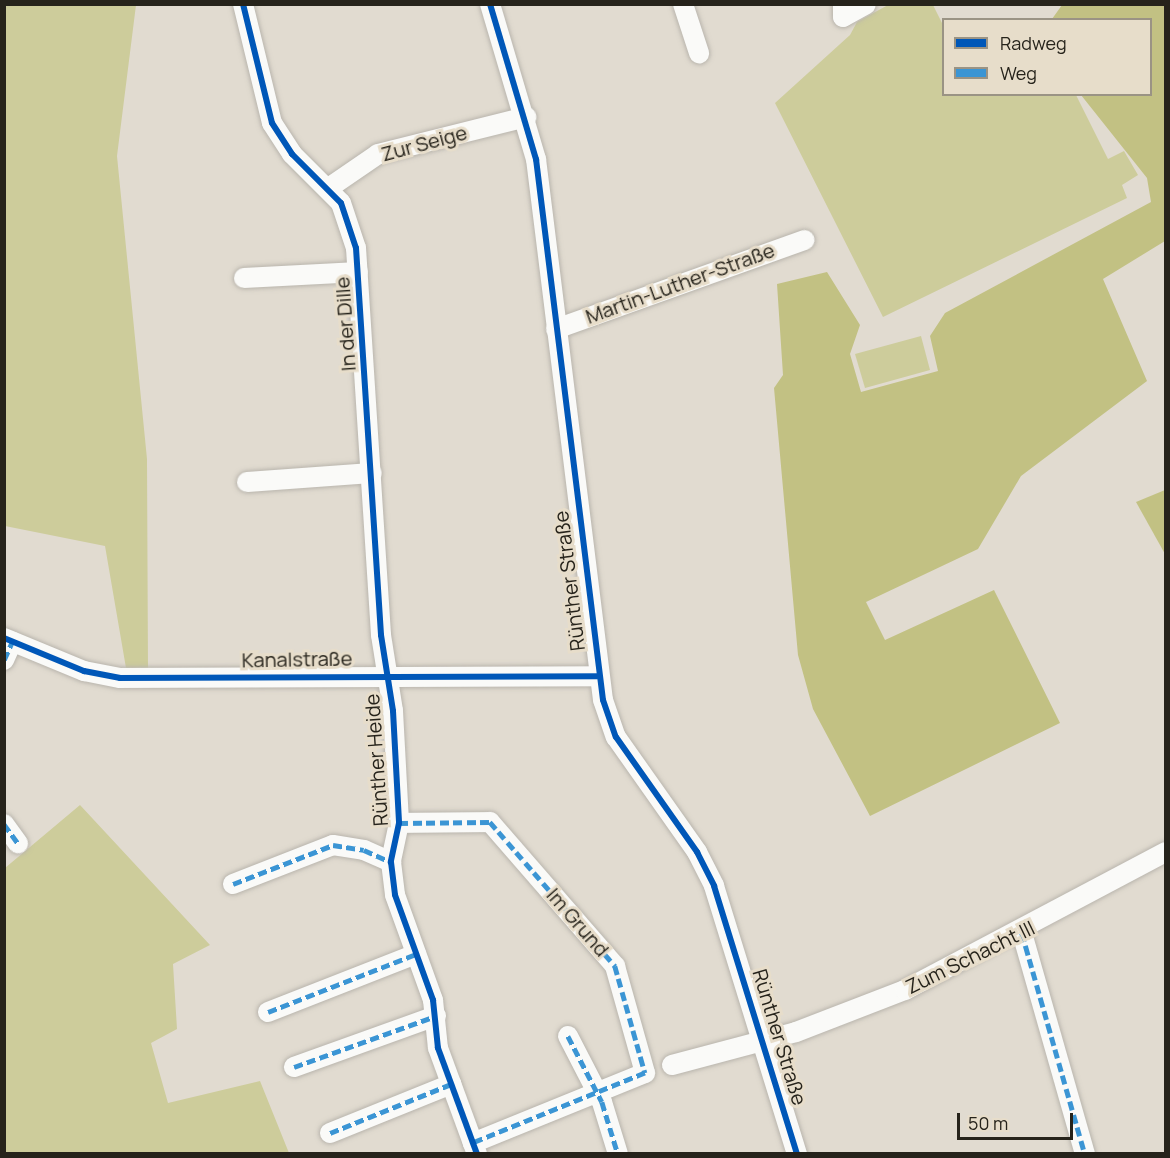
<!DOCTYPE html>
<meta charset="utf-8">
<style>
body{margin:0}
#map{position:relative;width:1170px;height:1158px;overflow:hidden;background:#e1dbd0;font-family:Manrope,sans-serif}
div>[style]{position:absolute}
.green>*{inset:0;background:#cdcc9b}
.forest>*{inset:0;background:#c2c183}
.roads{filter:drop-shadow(0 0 2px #b9b5ad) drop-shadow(0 0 2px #b9b5ad)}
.minor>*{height:20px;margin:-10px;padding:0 10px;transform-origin:10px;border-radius:10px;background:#fafaf8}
.quiet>*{height:4.5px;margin-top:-2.25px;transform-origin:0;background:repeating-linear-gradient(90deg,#3b95d4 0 9px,transparent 0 13.5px)}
.cycleway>*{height:6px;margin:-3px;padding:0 3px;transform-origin:3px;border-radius:3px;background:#0057b8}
span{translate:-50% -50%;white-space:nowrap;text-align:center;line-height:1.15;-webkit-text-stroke:6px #e7ddca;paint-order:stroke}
.street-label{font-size:20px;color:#26231b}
.frame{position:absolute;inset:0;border:6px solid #26231b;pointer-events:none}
.legend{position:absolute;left:942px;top:18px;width:210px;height:78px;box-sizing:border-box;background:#e7ddca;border:2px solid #9a9384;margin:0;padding:8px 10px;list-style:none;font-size:18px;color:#26231b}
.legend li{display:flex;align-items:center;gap:12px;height:30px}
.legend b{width:30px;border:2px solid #9a9384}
.scale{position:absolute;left:957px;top:1113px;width:116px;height:27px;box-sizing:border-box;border:3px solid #26231b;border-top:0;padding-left:8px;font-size:18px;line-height:21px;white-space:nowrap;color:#26231b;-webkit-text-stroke:4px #e7ddca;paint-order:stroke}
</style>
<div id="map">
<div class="green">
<div style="clip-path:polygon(5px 5px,136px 5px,117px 156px,147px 459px,148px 669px,126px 668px,105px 546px,5px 526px)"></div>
<div style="clip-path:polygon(888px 5px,933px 5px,943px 25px,944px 94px,1076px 95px,1108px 159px,1124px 151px,1138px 175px,1122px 185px,1127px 198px,883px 317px,775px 103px,850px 35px,857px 22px)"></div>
<div style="clip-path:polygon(921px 336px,930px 370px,865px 388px,855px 354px)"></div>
<div style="clip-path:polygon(80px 805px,210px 945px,173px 964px,177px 1029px,151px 1043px,168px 1103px,260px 1081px,289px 1153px,5px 1153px,5px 868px)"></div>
</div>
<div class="forest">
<div style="clip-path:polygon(1062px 5px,1165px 5px,1165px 241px,1103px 279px,1147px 381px,1021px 476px,978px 549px,866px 602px,885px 640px,994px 590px,1060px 723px,870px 816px,813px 709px,798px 655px,774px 388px,783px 375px,777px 284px,827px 272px,860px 325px,850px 354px,861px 392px,938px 371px,930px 336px,945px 313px,1151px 202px,1147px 178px,1081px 95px,1150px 94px,1150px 20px,1052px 19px)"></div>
<div style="clip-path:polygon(1165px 490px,1165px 554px,1136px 502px)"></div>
</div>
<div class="roads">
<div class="minor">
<div style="left:243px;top:4px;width:122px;rotate:76.3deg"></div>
<div style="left:272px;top:123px;width:37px;rotate:57deg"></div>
<div style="left:292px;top:154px;width:69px;rotate:45deg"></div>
<div style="left:341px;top:203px;width:47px;rotate:71.6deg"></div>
<div style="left:356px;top:248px;width:388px;rotate:86.3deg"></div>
<div style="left:381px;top:635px;width:77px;rotate:81deg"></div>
<div style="left:393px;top:711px;width:112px;rotate:86.9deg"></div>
<div style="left:399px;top:823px;width:40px;rotate:102deg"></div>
<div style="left:391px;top:862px;width:33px;rotate:83deg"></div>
<div style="left:395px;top:895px;width:112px;rotate:70.1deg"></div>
<div style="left:433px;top:1000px;width:48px;rotate:84.1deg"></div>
<div style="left:438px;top:1048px;width:113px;rotate:69.8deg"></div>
<div style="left:490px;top:4px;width:162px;rotate:73.5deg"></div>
<div style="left:536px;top:159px;width:545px;rotate:82.94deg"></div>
<div style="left:603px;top:700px;width:39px;rotate:71deg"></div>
<div style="left:616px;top:737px;width:141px;rotate:54.8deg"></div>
<div style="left:697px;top:852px;width:38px;rotate:63deg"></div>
<div style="left:714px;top:886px;width:281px;rotate:72.8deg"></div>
<div style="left:683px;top:4px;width:52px;rotate:71.9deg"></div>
<div style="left:843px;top:4px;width:13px;rotate:90deg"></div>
<div style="left:843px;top:17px;width:26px;rotate:-29deg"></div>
<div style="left:330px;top:187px;width:58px;rotate:-34.5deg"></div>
<div style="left:378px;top:154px;width:153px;rotate:-14deg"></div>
<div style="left:244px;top:278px;width:114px;rotate:-3deg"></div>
<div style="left:556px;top:329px;width:264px;rotate:-19.7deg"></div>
<div style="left:247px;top:482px;width:125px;rotate:-4.1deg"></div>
<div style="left:4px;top:638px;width:87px;rotate:22.4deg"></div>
<div style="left:84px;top:671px;width:37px;rotate:11deg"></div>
<div style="left:120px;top:678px;width:477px;rotate:-0.2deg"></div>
<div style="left:4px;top:660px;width:20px;rotate:-66deg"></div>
<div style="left:399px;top:823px;width:91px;rotate:-0.6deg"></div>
<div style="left:490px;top:822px;width:191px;rotate:49deg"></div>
<div style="left:615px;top:966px;width:111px;rotate:74.3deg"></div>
<div style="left:645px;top:1073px;width:186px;rotate:157.9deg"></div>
<div style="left:4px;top:824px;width:24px;rotate:54deg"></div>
<div style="left:233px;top:884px;width:107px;rotate:-21.3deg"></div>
<div style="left:333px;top:845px;width:31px;rotate:9deg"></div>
<div style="left:364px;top:850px;width:30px;rotate:24deg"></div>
<div style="left:1022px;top:933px;width:230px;rotate:74.1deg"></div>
<div style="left:268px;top:1012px;width:159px;rotate:-21.4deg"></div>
<div style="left:568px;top:1036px;width:74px;rotate:62.7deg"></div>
<div style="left:602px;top:1102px;width:54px;rotate:72.9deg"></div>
<div style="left:672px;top:1065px;width:128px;rotate:-14.9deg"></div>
<div style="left:796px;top:1032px;width:117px;rotate:-21.1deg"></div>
<div style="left:905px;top:990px;width:295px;rotate:-27.9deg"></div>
<div style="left:294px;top:1067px;width:151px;rotate:-19.8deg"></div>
<div style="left:330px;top:1133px;width:131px;rotate:-22deg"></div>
</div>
</div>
<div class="quiet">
<div style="left:4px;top:660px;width:20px;rotate:-66deg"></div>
<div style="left:399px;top:823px;width:91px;rotate:-0.6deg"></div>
<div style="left:490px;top:822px;width:191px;rotate:49deg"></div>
<div style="left:615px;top:966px;width:111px;rotate:74.3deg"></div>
<div style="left:645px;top:1073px;width:186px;rotate:157.9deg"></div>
<div style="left:4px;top:824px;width:24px;rotate:54deg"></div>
<div style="left:233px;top:884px;width:107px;rotate:-21.3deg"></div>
<div style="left:333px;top:845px;width:31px;rotate:9deg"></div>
<div style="left:364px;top:850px;width:30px;rotate:24deg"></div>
<div style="left:1022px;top:933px;width:230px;rotate:74.1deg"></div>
<div style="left:268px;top:1012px;width:159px;rotate:-21.4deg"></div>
<div style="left:568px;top:1036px;width:74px;rotate:62.7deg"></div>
<div style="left:602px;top:1102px;width:54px;rotate:72.9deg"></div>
<div style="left:294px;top:1067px;width:151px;rotate:-19.8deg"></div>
<div style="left:330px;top:1133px;width:131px;rotate:-22deg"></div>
</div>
<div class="cycleway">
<div style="left:243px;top:4px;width:122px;rotate:76.3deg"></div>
<div style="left:272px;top:123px;width:37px;rotate:57deg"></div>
<div style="left:292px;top:154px;width:69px;rotate:45deg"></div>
<div style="left:341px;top:203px;width:47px;rotate:71.6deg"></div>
<div style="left:356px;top:248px;width:388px;rotate:86.3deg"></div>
<div style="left:381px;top:635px;width:77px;rotate:81deg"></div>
<div style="left:393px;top:711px;width:112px;rotate:86.9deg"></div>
<div style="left:399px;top:823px;width:40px;rotate:102deg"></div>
<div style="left:391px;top:862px;width:33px;rotate:83deg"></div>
<div style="left:395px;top:895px;width:112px;rotate:70.1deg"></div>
<div style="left:433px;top:1000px;width:48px;rotate:84.1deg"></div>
<div style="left:438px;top:1048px;width:113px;rotate:69.8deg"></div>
<div style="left:490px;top:4px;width:162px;rotate:73.5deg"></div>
<div style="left:536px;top:159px;width:545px;rotate:82.94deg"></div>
<div style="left:603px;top:700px;width:39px;rotate:71deg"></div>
<div style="left:616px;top:737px;width:141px;rotate:54.8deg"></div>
<div style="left:697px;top:852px;width:38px;rotate:63deg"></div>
<div style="left:714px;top:886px;width:281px;rotate:72.8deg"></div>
<div style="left:4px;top:638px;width:87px;rotate:22.4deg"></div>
<div style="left:84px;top:671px;width:37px;rotate:11deg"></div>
<div style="left:120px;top:678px;width:477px;rotate:-0.2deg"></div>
</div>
<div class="street-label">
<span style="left:424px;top:143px;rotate:-15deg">Zur Seige</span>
<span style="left:680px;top:283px;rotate:-20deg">Martin-Luther-Straße</span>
<span style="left:345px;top:324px;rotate:-94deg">In der Dille</span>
<span style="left:569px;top:581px;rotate:-97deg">Rünther Straße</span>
<span style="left:297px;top:659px;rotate:-1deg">Kanalstraße</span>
<span style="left:376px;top:760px;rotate:-94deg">Rünther Heide</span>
<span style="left:578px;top:922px;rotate:49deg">Im Grund</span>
<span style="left:970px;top:957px;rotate:-26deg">Zum Schacht III</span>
<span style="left:780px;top:1037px;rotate:73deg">Rünther Straße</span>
</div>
<div class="frame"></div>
<ul class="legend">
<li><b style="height:8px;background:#0057b8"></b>Radweg</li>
<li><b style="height:8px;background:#3b95d4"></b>Weg</li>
</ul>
<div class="scale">50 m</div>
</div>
